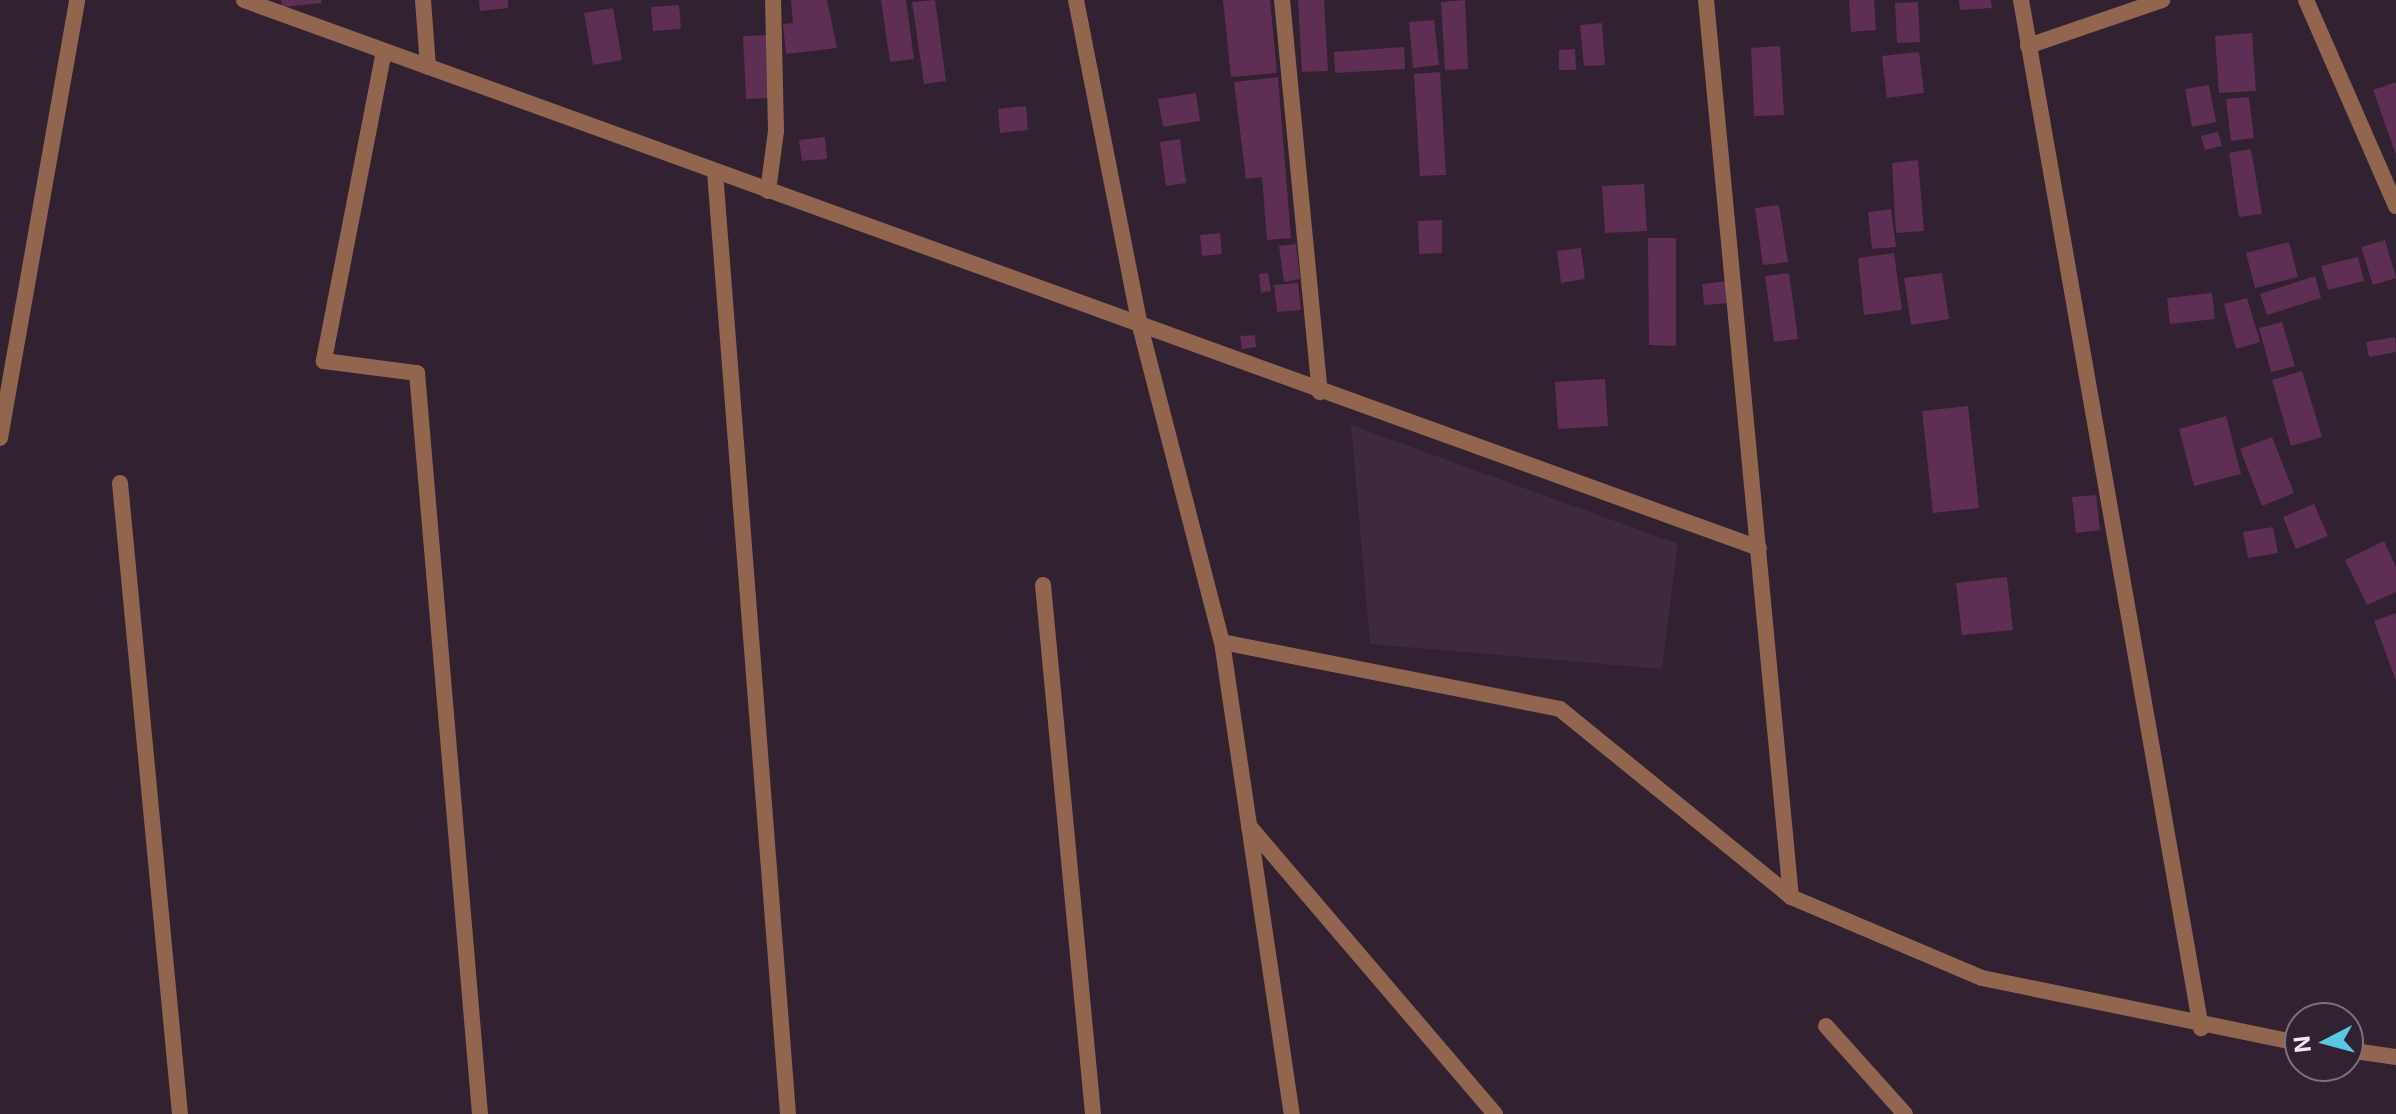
<!DOCTYPE html>
<style>
body{margin:0}
#map{position:relative;width:2396px;height:1114px;overflow:hidden;background:#312131;font-family:Inter,sans-serif}
div>[style]{position:absolute}
.built>*{inset:0;background:#3e293e}
.building>*{inset:0;background:#5e2e55}
.street>*{height:16px;margin:-8px;padding:0 8px;transform-origin:8px;border-radius:8px;background:#91654e}
span{translate:-50% -50%;white-space:nowrap;text-align:center;line-height:1.15;-webkit-text-stroke:7px #312131;paint-order:stroke}
.north{position:absolute;left:2284px;top:1002px;width:80px;height:80px;box-sizing:border-box;background:#312131;border:2px solid #7e707e;border-radius:50%;rotate:264deg;font-size:22px;font-weight:700;line-height:32px;text-align:center;color:#f2e7f2}
.north::after{content:'';display:block;margin:auto;width:28px;height:36px;background:#59c8e5;clip-path:polygon(50% 0,100% 100%,50% 72%,0 100%)}
</style>
<div id="map">
<div class="built">
<div style="clip-path:polygon(1351px 425px,1678px 544px,1662px 669px,1370px 644px)"></div>
</div>
<div class="building">
<div style="clip-path:polygon(281px 0,321px 0,322px 3px,282px 7px)"></div>
<div style="clip-path:polygon(479px 0,508px 0,508px 8px,480px 11px)"></div>
<div style="clip-path:polygon(791px 0,827px 0,837px 48px,786px 54px,783px 24px,793px 23px)"></div>
<div style="clip-path:polygon(881px 0,906px 0,914px 59px,890px 62px)"></div>
<div style="clip-path:polygon(935px 0,946px 81px,924px 84px,912px 2px)"></div>
<div style="clip-path:polygon(1223px 0,1270px 0,1277px 73px,1231px 77px)"></div>
<div style="clip-path:polygon(1298px 0,1324px 0,1328px 71px,1302px 72px)"></div>
<div style="clip-path:polygon(1465px 0,1468px 69px,1445px 70px,1441px 2px)"></div>
<div style="clip-path:polygon(1849px 0,1874px 0,1876px 30px,1851px 32px)"></div>
<div style="clip-path:polygon(1959px 0,1991px 0,1992px 8px,1960px 10px)"></div>
<div style="clip-path:polygon(1918px 2px,1920px 42px,1897px 43px,1895px 3px)"></div>
<div style="clip-path:polygon(679px 5px,681px 29px,653px 31px,651px 7px)"></div>
<div style="clip-path:polygon(613px 8px,622px 60px,593px 65px,584px 13px)"></div>
<div style="clip-path:polygon(1434px 20px,1439px 65px,1413px 68px,1409px 22px)"></div>
<div style="clip-path:polygon(1602px 23px,1605px 65px,1584px 66px,1580px 25px)"></div>
<div style="clip-path:polygon(2252px 33px,2256px 91px,2219px 93px,2215px 36px)"></div>
<div style="clip-path:polygon(771px 35px,774px 98px,746px 99px,743px 36px)"></div>
<div style="clip-path:polygon(1780px 46px,1784px 115px,1754px 116px,1751px 48px)"></div>
<div style="clip-path:polygon(1404px 47px,1405px 69px,1335px 73px,1334px 52px)"></div>
<div style="clip-path:polygon(1575px 49px,1576px 70px,1559px 70px,1559px 50px)"></div>
<div style="clip-path:polygon(1919px 52px,1924px 93px,1887px 98px,1882px 56px)"></div>
<div style="clip-path:polygon(1440px 72px,1446px 175px,1420px 176px,1414px 74px)"></div>
<div style="clip-path:polygon(1278px 77px,1291px 238px,1267px 240px,1262px 177px,1246px 179px,1234px 82px)"></div>
<div style="clip-path:polygon(2396px 82px,2396px 155px,2373px 90px)"></div>
<div style="clip-path:polygon(2209px 85px,2216px 122px,2192px 127px,2185px 89px)"></div>
<div style="clip-path:polygon(1196px 93px,1200px 121px,1163px 127px,1158px 99px)"></div>
<div style="clip-path:polygon(2249px 97px,2254px 138px,2231px 141px,2226px 99px)"></div>
<div style="clip-path:polygon(1026px 106px,1028px 130px,1000px 133px,998px 109px)"></div>
<div style="clip-path:polygon(2218px 132px,2222px 146px,2205px 150px,2201px 136px)"></div>
<div style="clip-path:polygon(825px 137px,827px 159px,802px 161px,799px 140px)"></div>
<div style="clip-path:polygon(1180px 139px,1186px 183px,1166px 186px,1160px 142px)"></div>
<div style="clip-path:polygon(2251px 149px,2262px 214px,2239px 217px,2229px 153px)"></div>
<div style="clip-path:polygon(1918px 160px,1924px 231px,1896px 233px,1892px 163px)"></div>
<div style="clip-path:polygon(1644px 184px,1647px 231px,1605px 233px,1602px 186px)"></div>
<div style="clip-path:polygon(1779px 205px,1788px 262px,1763px 265px,1755px 208px)"></div>
<div style="clip-path:polygon(1891px 209px,1896px 247px,1872px 249px,1868px 212px)"></div>
<div style="clip-path:polygon(1442px 220px,1442px 253px,1419px 254px,1418px 221px)"></div>
<div style="clip-path:polygon(1220px 233px,1222px 254px,1202px 256px,1200px 235px)"></div>
<div style="clip-path:polygon(1648px 238px,1676px 238px,1676px 346px,1649px 345px)"></div>
<div style="clip-path:polygon(2385px 240px,2396px 278px,2373px 285px,2361px 247px)"></div>
<div style="clip-path:polygon(2289px 242px,2298px 277px,2255px 288px,2246px 253px)"></div>
<div style="clip-path:polygon(1296px 244px,1300px 279px,1284px 282px,1279px 246px)"></div>
<div style="clip-path:polygon(1581px 248px,1585px 279px,1561px 283px,1557px 251px)"></div>
<div style="clip-path:polygon(1894px 253px,1902px 310px,1864px 315px,1858px 258px)"></div>
<div style="clip-path:polygon(2358px 257px,2364px 281px,2328px 290px,2321px 266px)"></div>
<div style="clip-path:polygon(1268px 273px,1271px 291px,1261px 293px,1259px 274px)"></div>
<div style="clip-path:polygon(1789px 273px,1798px 339px,1774px 342px,1765px 276px)"></div>
<div style="clip-path:polygon(1942px 273px,1949px 319px,1911px 325px,1904px 278px)"></div>
<div style="clip-path:polygon(2315px 276px,2321px 298px,2267px 315px,2260px 294px)"></div>
<div style="clip-path:polygon(1727px 281px,1729px 303px,1704px 305px,1702px 284px)"></div>
<div style="clip-path:polygon(1298px 283px,1301px 310px,1277px 312px,1274px 285px)"></div>
<div style="clip-path:polygon(2212px 293px,2215px 319px,2170px 324px,2167px 298px)"></div>
<div style="clip-path:polygon(2247px 298px,2260px 342px,2236px 349px,2224px 304px)"></div>
<div style="clip-path:polygon(2282px 322px,2295px 366px,2271px 372px,2259px 328px)"></div>
<div style="clip-path:polygon(1255px 335px,1256px 347px,1242px 349px,1240px 336px)"></div>
<div style="clip-path:polygon(2395px 337px,2396px 352px,2369px 357px,2366px 342px)"></div>
<div style="clip-path:polygon(2302px 371px,2322px 437px,2291px 446px,2272px 380px)"></div>
<div style="clip-path:polygon(1605px 379px,1608px 426px,1558px 429px,1555px 382px)"></div>
<div style="clip-path:polygon(1968px 406px,1979px 508px,1933px 513px,1922px 411px)"></div>
<div style="clip-path:polygon(2226px 416px,2241px 474px,2194px 486px,2179px 429px)"></div>
<div style="clip-path:polygon(2272px 437px,2294px 493px,2262px 506px,2240px 449px)"></div>
<div style="clip-path:polygon(2096px 495px,2100px 530px,2076px 533px,2072px 497px)"></div>
<div style="clip-path:polygon(2314px 504px,2328px 536px,2296px 549px,2283px 517px)"></div>
<div style="clip-path:polygon(2273px 527px,2278px 553px,2248px 558px,2243px 532px)"></div>
<div style="clip-path:polygon(2384px 541px,2396px 567px,2396px 592px,2367px 605px,2345px 560px)"></div>
<div style="clip-path:polygon(2007px 577px,2013px 630px,1962px 635px,1956px 583px)"></div>
<div style="clip-path:polygon(2396px 613px,2396px 681px,2374px 621px)"></div>
</div>
<div class="street">
<div style="left:244px;top:0;width:1611px;rotate:19.89deg"></div>
<div style="left:423px;top:0;width:67px;rotate:85.7deg"></div>
<div style="left:1076px;top:0;width:332px;rotate:78.9deg"></div>
<div style="left:1140px;top:326px;width:326px;rotate:75.5deg"></div>
<div style="left:1222px;top:642px;width:477px;rotate:81.6deg"></div>
<div style="left:1282px;top:0;width:394px;rotate:84.5deg"></div>
<div style="left:1706px;top:0;width:901px;rotate:84.59deg"></div>
<div style="left:2021px;top:0;width:1044px;rotate:80.07deg"></div>
<div style="left:2306px;top:0;width:225px;rotate:66.4deg"></div>
<div style="left:2028px;top:46px;width:142px;rotate:-18.9deg"></div>
<div style="left:384px;top:51px;width:316px;rotate:101deg"></div>
<div style="left:324px;top:361px;width:94px;rotate:7.4deg"></div>
<div style="left:417px;top:373px;width:744px;rotate:85.14deg"></div>
<div style="left:715px;top:172px;width:945px;rotate:85.57deg"></div>
<div style="left:768px;top:191px;width:61px;rotate:-82.4deg"></div>
<div style="left:776px;top:131px;width:131px;rotate:-91.3deg"></div>
<div style="left:0;top:438px;width:445px;rotate:-80deg"></div>
<div style="left:120px;top:483px;width:634px;rotate:84.57deg"></div>
<div style="left:1043px;top:585px;width:531px;rotate:84.6deg"></div>
<div style="left:1222px;top:642px;width:345px;rotate:11.2deg"></div>
<div style="left:1560px;top:709px;width:298px;rotate:39.1deg"></div>
<div style="left:1791px;top:897px;width:207px;rotate:23deg"></div>
<div style="left:1982px;top:978px;width:325px;rotate:11.6deg"></div>
<div style="left:1249px;top:826px;width:379px;rotate:49.5deg"></div>
<div style="left:1826px;top:1026px;width:118px;rotate:48.1deg"></div>
<div style="left:2348px;top:1050px;width:49px;rotate:8.3deg"></div>
</div>
<div class="north">N</div>
</div>
